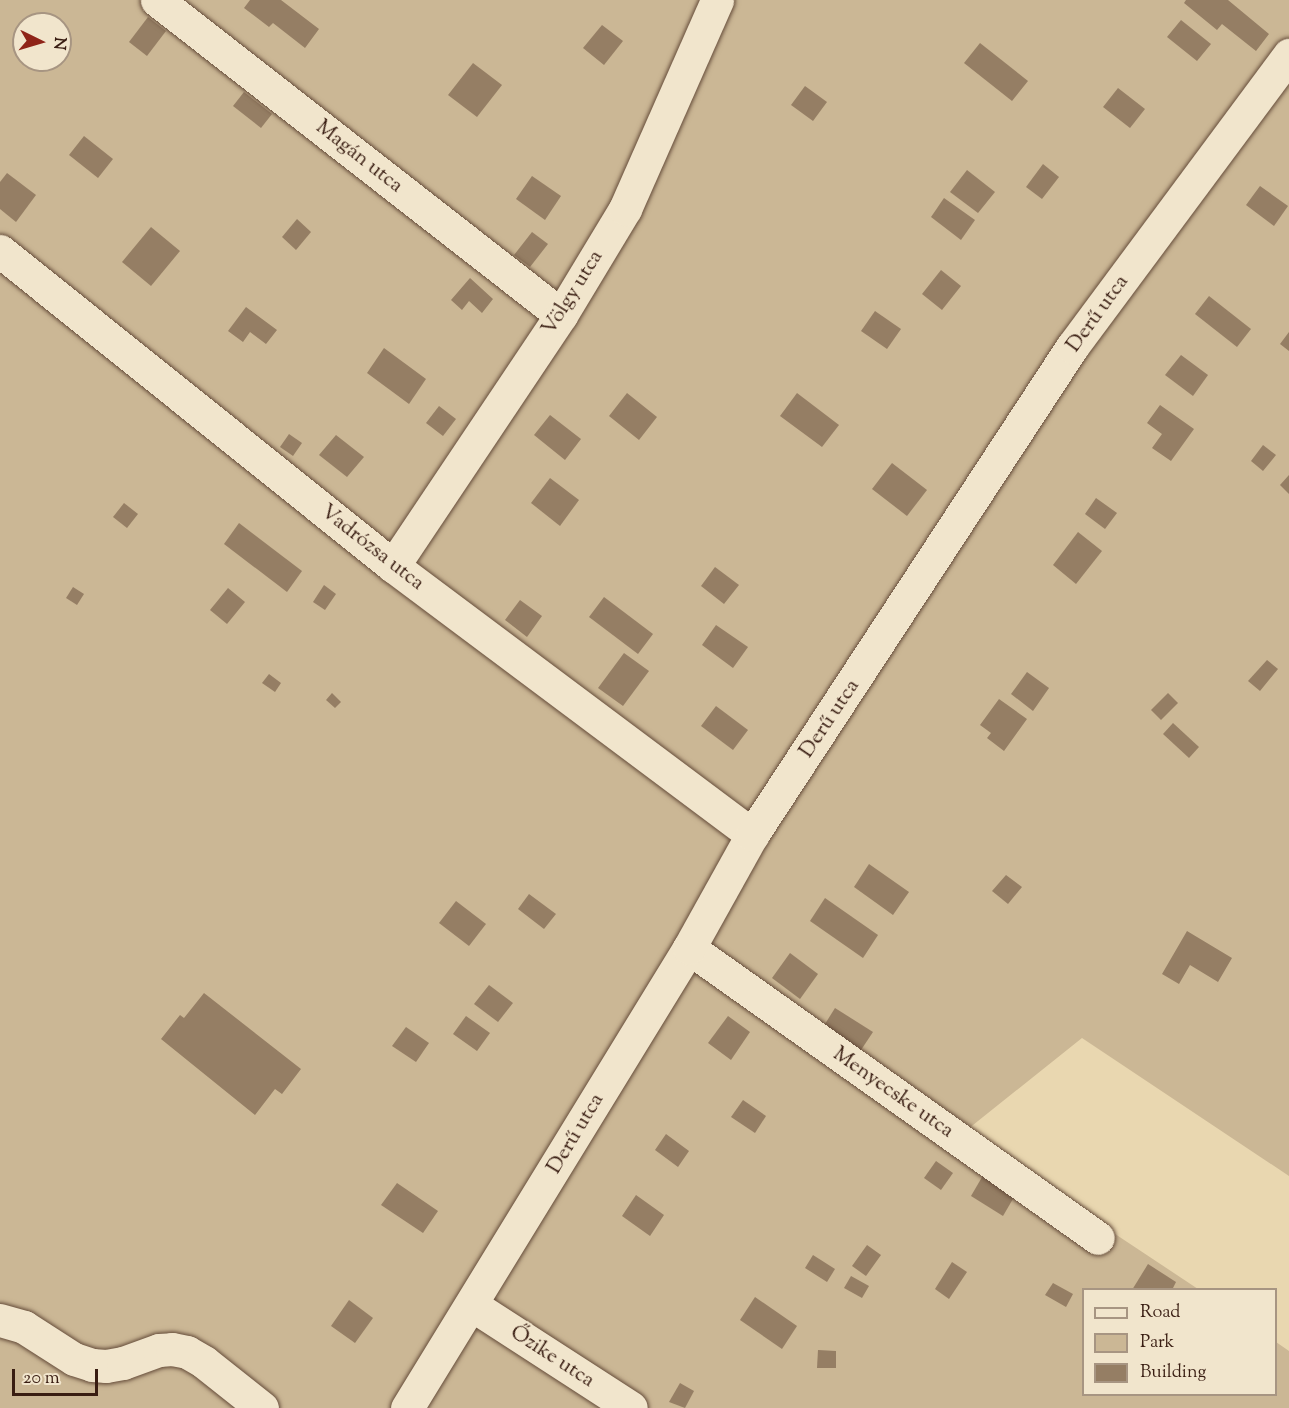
<!DOCTYPE html>
<meta charset="utf-8">
<style>
body{margin:0}
#map{position:relative;width:1289px;height:1408px;overflow:hidden;background:#e9d7b0;font-family:"Sorts Mill Goudy",serif}
div>[style]{position:absolute}
.green>*{inset:0;background:#cbb795}
.building>*{inset:0;background:#957e64}
.roads{filter:drop-shadow(0 0 2px #654c3a) drop-shadow(0 0 2px #654c3a)}
.minor>*{height:33px;margin:-16.5px;padding:0 16.5px;transform-origin:16.5px;border-radius:16.5px;background:#f1e5cc}
span{translate:-50% -50%;white-space:nowrap;text-align:center;line-height:1.15;-webkit-text-stroke:4.5px #f1e5cc;paint-order:stroke}
.street-label{font-size:21px;color:#391d12}
.legend{position:absolute;left:1082px;top:1288px;width:195px;height:108px;box-sizing:border-box;background:#f1e5cc;border:2px solid #a79582;margin:0;padding:8px 10px;list-style:none;font-size:18px;color:#391d12}
.legend li{display:flex;align-items:center;gap:12px;height:30px}
.legend b{width:30px;border:2px solid #a79582}
.north{position:absolute;left:12px;top:12px;width:60px;height:60px;box-sizing:border-box;background:#f1e5cc;border:2px solid #a79582;border-radius:50%;rotate:95deg;font-size:16px;font-weight:700;line-height:24px;text-align:center;color:#391d12}
.north::after{content:'';display:block;margin:auto;width:21px;height:27px;background:#8f2418;clip-path:polygon(50% 0,100% 100%,50% 72%,0 100%)}
.scale{position:absolute;left:12px;top:1369px;width:86px;height:27px;box-sizing:border-box;border:3px solid #391d12;border-top:0;padding-left:8px;font-size:18px;line-height:21px;white-space:nowrap;color:#391d12;-webkit-text-stroke:4px #f1e5cc;paint-order:stroke}
</style>
<div id="map">
<div class="green">
<div style="clip-path:polygon(evenodd,0 0,1289px 0,1289px 1176px,1082px 1038px,963px 1133px,1198px 1289px,1084px 1290px,1084px 1394px,1276px 1394px,1276px 1342px,1289px 1351px,1289px 1408px,0 1408px,0 0,24px 24px,60px 24px,60px 60px,24px 60px,24px 24px)"></div>
</div>
<div class="building">
<div style="clip-path:polygon(250px 0,281px 0,319px 29px,305px 48px,273px 23px,269px 27px,244px 8px)"></div>
<div style="clip-path:polygon(1186px 0,1228px 0,1269px 34px,1256px 51px,1222px 24px,1217px 30px,1184px 3px)"></div>
<div style="clip-path:polygon(148px 17px,166px 31px,147px 56px,129px 42px)"></div>
<div style="clip-path:polygon(1181px 20px,1211px 44px,1197px 61px,1167px 37px)"></div>
<div style="clip-path:polygon(602px 25px,623px 41px,604px 65px,583px 48px)"></div>
<div style="clip-path:polygon(980px 43px,1028px 81px,1012px 101px,964px 63px)"></div>
<div style="clip-path:polygon(473px 63px,502px 85px,477px 117px,448px 95px)"></div>
<div style="clip-path:polygon(805px 86px,827px 102px,813px 121px,791px 105px)"></div>
<div style="clip-path:polygon(1118px 88px,1145px 109px,1130px 128px,1103px 107px)"></div>
<div style="clip-path:polygon(244px 92px,272px 114px,261px 128px,233px 106px)"></div>
<div style="clip-path:polygon(84px 136px,113px 159px,98px 178px,69px 155px)"></div>
<div style="clip-path:polygon(1043px 164px,1059px 177px,1042px 199px,1026px 187px)"></div>
<div style="clip-path:polygon(967px 170px,995px 192px,978px 213px,950px 192px)"></div>
<div style="clip-path:polygon(7px 173px,36px 195px,16px 222px,0 209px,0 182px)"></div>
<div style="clip-path:polygon(532px 176px,561px 196px,545px 220px,516px 199px)"></div>
<div style="clip-path:polygon(1260px 186px,1288px 206px,1274px 226px,1246px 205px)"></div>
<div style="clip-path:polygon(944px 198px,975px 220px,961px 240px,931px 217px)"></div>
<div style="clip-path:polygon(297px 219px,311px 232px,296px 250px,282px 237px)"></div>
<div style="clip-path:polygon(151px 227px,180px 251px,151px 286px,122px 262px)"></div>
<div style="clip-path:polygon(532px 232px,548px 244px,530px 267px,514px 255px)"></div>
<div style="clip-path:polygon(941px 270px,961px 286px,942px 310px,922px 294px)"></div>
<div style="clip-path:polygon(470px 278px,493px 299px,482px 313px,469px 301px,462px 310px,451px 300px)"></div>
<div style="clip-path:polygon(1209px 296px,1251px 329px,1237px 347px,1195px 314px)"></div>
<div style="clip-path:polygon(246px 307px,277px 330px,266px 344px,250px 332px,243px 342px,228px 331px)"></div>
<div style="clip-path:polygon(875px 311px,901px 329px,887px 349px,861px 331px)"></div>
<div style="clip-path:polygon(1289px 332px,1289px 351px,1280px 344px)"></div>
<div style="clip-path:polygon(384px 348px,426px 379px,409px 404px,367px 373px)"></div>
<div style="clip-path:polygon(1181px 355px,1208px 375px,1193px 396px,1165px 375px)"></div>
<div style="clip-path:polygon(627px 393px,657px 417px,639px 440px,609px 416px)"></div>
<div style="clip-path:polygon(797px 393px,839px 425px,822px 447px,780px 416px)"></div>
<div style="clip-path:polygon(1160px 405px,1194px 429px,1171px 461px,1152px 448px,1162px 434px,1147px 423px)"></div>
<div style="clip-path:polygon(439px 406px,456px 419px,443px 436px,426px 423px)"></div>
<div style="clip-path:polygon(550px 415px,581px 439px,565px 460px,534px 435px)"></div>
<div style="clip-path:polygon(289px 434px,302px 443px,293px 456px,280px 447px)"></div>
<div style="clip-path:polygon(336px 435px,364px 457px,347px 477px,319px 455px)"></div>
<div style="clip-path:polygon(1263px 445px,1276px 455px,1263px 471px,1251px 461px)"></div>
<div style="clip-path:polygon(892px 463px,927px 490px,907px 516px,872px 489px)"></div>
<div style="clip-path:polygon(1289px 475px,1289px 494px,1280px 485px)"></div>
<div style="clip-path:polygon(550px 478px,579px 500px,560px 526px,531px 503px)"></div>
<div style="clip-path:polygon(1096px 498px,1117px 513px,1105px 529px,1085px 514px)"></div>
<div style="clip-path:polygon(124px 503px,138px 514px,127px 528px,113px 517px)"></div>
<div style="clip-path:polygon(239px 523px,302px 571px,287px 592px,224px 544px)"></div>
<div style="clip-path:polygon(1078px 532px,1102px 551px,1076px 584px,1053px 565px)"></div>
<div style="clip-path:polygon(715px 567px,739px 585px,724px 604px,701px 586px)"></div>
<div style="clip-path:polygon(324px 585px,336px 594px,325px 610px,313px 602px)"></div>
<div style="clip-path:polygon(73px 587px,84px 594px,77px 605px,66px 598px)"></div>
<div style="clip-path:polygon(228px 588px,245px 602px,227px 624px,210px 610px)"></div>
<div style="clip-path:polygon(604px 597px,653px 634px,638px 654px,589px 617px)"></div>
<div style="clip-path:polygon(520px 600px,542px 616px,527px 637px,505px 620px)"></div>
<div style="clip-path:polygon(716px 625px,748px 647px,733px 668px,702px 645px)"></div>
<div style="clip-path:polygon(624px 653px,649px 671px,623px 706px,598px 688px)"></div>
<div style="clip-path:polygon(1267px 660px,1278px 669px,1260px 691px,1248px 681px)"></div>
<div style="clip-path:polygon(1027px 672px,1049px 688px,1033px 711px,1011px 694px)"></div>
<div style="clip-path:polygon(269px 674px,281px 683px,275px 692px,262px 683px)"></div>
<div style="clip-path:polygon(332px 693px,341px 702px,335px 708px,326px 700px)"></div>
<div style="clip-path:polygon(1168px 693px,1178px 703px,1161px 720px,1151px 710px)"></div>
<div style="clip-path:polygon(999px 699px,1027px 719px,1004px 751px,987px 738px,991px 733px,980px 725px)"></div>
<div style="clip-path:polygon(716px 706px,748px 730px,733px 750px,701px 726px)"></div>
<div style="clip-path:polygon(1173px 723px,1199px 747px,1189px 758px,1163px 734px)"></div>
<div style="clip-path:polygon(869px 864px,909px 892px,893px 915px,854px 887px)"></div>
<div style="clip-path:polygon(1006px 875px,1022px 887px,1008px 904px,992px 891px)"></div>
<div style="clip-path:polygon(529px 894px,556px 914px,544px 929px,518px 909px)"></div>
<div style="clip-path:polygon(825px 898px,878px 935px,863px 958px,810px 921px)"></div>
<div style="clip-path:polygon(456px 901px,486px 924px,469px 946px,439px 923px)"></div>
<div style="clip-path:polygon(1187px 931px,1232px 958px,1218px 982px,1190px 965px,1179px 984px,1162px 974px)"></div>
<div style="clip-path:polygon(790px 953px,818px 974px,800px 999px,772px 978px)"></div>
<div style="clip-path:polygon(489px 985px,513px 1003px,498px 1022px,474px 1004px)"></div>
<div style="clip-path:polygon(204px 993px,301px 1069px,282px 1094px,275px 1089px,255px 1115px,161px 1039px,180px 1015px,184px 1018px)"></div>
<div style="clip-path:polygon(835px 1008px,873px 1032px,857px 1056px,820px 1032px)"></div>
<div style="clip-path:polygon(466px 1016px,490px 1033px,477px 1051px,453px 1034px)"></div>
<div style="clip-path:polygon(728px 1016px,750px 1032px,731px 1060px,708px 1043px)"></div>
<div style="clip-path:polygon(406px 1027px,429px 1043px,416px 1062px,392px 1046px)"></div>
<div style="clip-path:polygon(743px 1100px,766px 1116px,755px 1133px,731px 1117px)"></div>
<div style="clip-path:polygon(666px 1134px,689px 1151px,678px 1167px,655px 1150px)"></div>
<div style="clip-path:polygon(936px 1161px,953px 1173px,941px 1190px,924px 1178px)"></div>
<div style="clip-path:polygon(985px 1172px,1017px 1192px,1003px 1216px,971px 1196px)"></div>
<div style="clip-path:polygon(397px 1183px,438px 1211px,423px 1233px,381px 1205px)"></div>
<div style="clip-path:polygon(636px 1195px,664px 1215px,650px 1236px,622px 1216px)"></div>
<div style="clip-path:polygon(867px 1245px,881px 1255px,866px 1276px,852px 1266px)"></div>
<div style="clip-path:polygon(813px 1255px,835px 1269px,827px 1282px,805px 1268px)"></div>
<div style="clip-path:polygon(952px 1262px,967px 1272px,949px 1299px,935px 1289px)"></div>
<div style="clip-path:polygon(1148px 1264px,1176px 1282px,1172px 1290px,1132px 1290px)"></div>
<div style="clip-path:polygon(851px 1276px,869px 1286px,862px 1298px,844px 1288px)"></div>
<div style="clip-path:polygon(1053px 1283px,1073px 1294px,1066px 1307px,1045px 1295px)"></div>
<div style="clip-path:polygon(755px 1297px,797px 1326px,782px 1349px,740px 1320px)"></div>
<div style="clip-path:polygon(349px 1300px,373px 1318px,355px 1343px,331px 1326px)"></div>
<div style="clip-path:polygon(818px 1350px,836px 1351px,836px 1368px,817px 1368px)"></div>
<div style="clip-path:polygon(680px 1383px,694px 1391px,685px 1408px,669px 1402px)"></div>
</div>
<div class="roads">
<div class="minor">
<div style="left:157px;top:0;width:512px;rotate:37.94deg"></div>
<div style="left:0;top:251px;width:504px;rotate:38.71deg"></div>
<div style="left:393px;top:566px;width:449px;rotate:36.8deg"></div>
<div style="left:393px;top:566px;width:302px;rotate:-56.2deg"></div>
<div style="left:561px;top:315px;width:124px;rotate:-58.9deg"></div>
<div style="left:625px;top:209px;width:228px;rotate:-66.2deg"></div>
<div style="left:689px;top:948px;width:501px;rotate:35.34deg"></div>
<div style="left:472px;top:1305px;width:189px;rotate:32.9deg"></div>
<div style="left:0;top:1320px;width:25px;rotate:16deg"></div>
<div style="left:24px;top:1327px;width:59px;rotate:32.6deg"></div>
<div style="left:74px;top:1359px;width:19px;rotate:18deg"></div>
<div style="left:92px;top:1365px;width:14px;rotate:4deg"></div>
<div style="left:106px;top:1366px;width:17px;rotate:-10deg"></div>
<div style="left:123px;top:1363px;width:38px;rotate:-20deg"></div>
<div style="left:159px;top:1350px;width:13px;rotate:-4deg"></div>
<div style="left:172px;top:1349px;width:15px;rotate:11deg"></div>
<div style="left:187px;top:1352px;width:20px;rotate:30deg"></div>
<div style="left:204px;top:1362px;width:74px;rotate:38.4deg"></div>
<div style="left:407px;top:1408px;width:540px;rotate:-58.49deg"></div>
<div style="left:689px;top:948px;width:129px;rotate:-60.9deg"></div>
<div style="left:752px;top:835px;width:584px;rotate:-56.75deg"></div>
<div style="left:1072px;top:347px;width:364px;rotate:-53.4deg"></div>
</div>
</div>
<div class="street-label">
<span style="left:359px;top:157px;rotate:38deg">Magán utca</span>
<span style="left:573px;top:293px;rotate:-58deg">Völgy utca</span>
<span style="left:1098px;top:314px;rotate:-54deg">Derű utca</span>
<span style="left:372px;top:548px;rotate:38deg">Vadrózsa utca</span>
<span style="left:830px;top:719px;rotate:-56deg">Derű utca</span>
<span style="left:893px;top:1093px;rotate:35deg">Menyecske utca</span>
<span style="left:576px;top:1134px;rotate:-59deg">Derű utca</span>
<span style="left:552px;top:1357px;rotate:33deg">Őzike utca</span>
</div>
<ul class="legend">
<li><b style="height:8px;background:#f1e5cc"></b>Road</li>
<li><b style="height:16px;background:#cbb795"></b>Park</li>
<li><b style="height:16px;background:#957e64"></b>Building</li>
</ul>
<div class="north">N</div>
<div class="scale">20 m</div>
</div>
